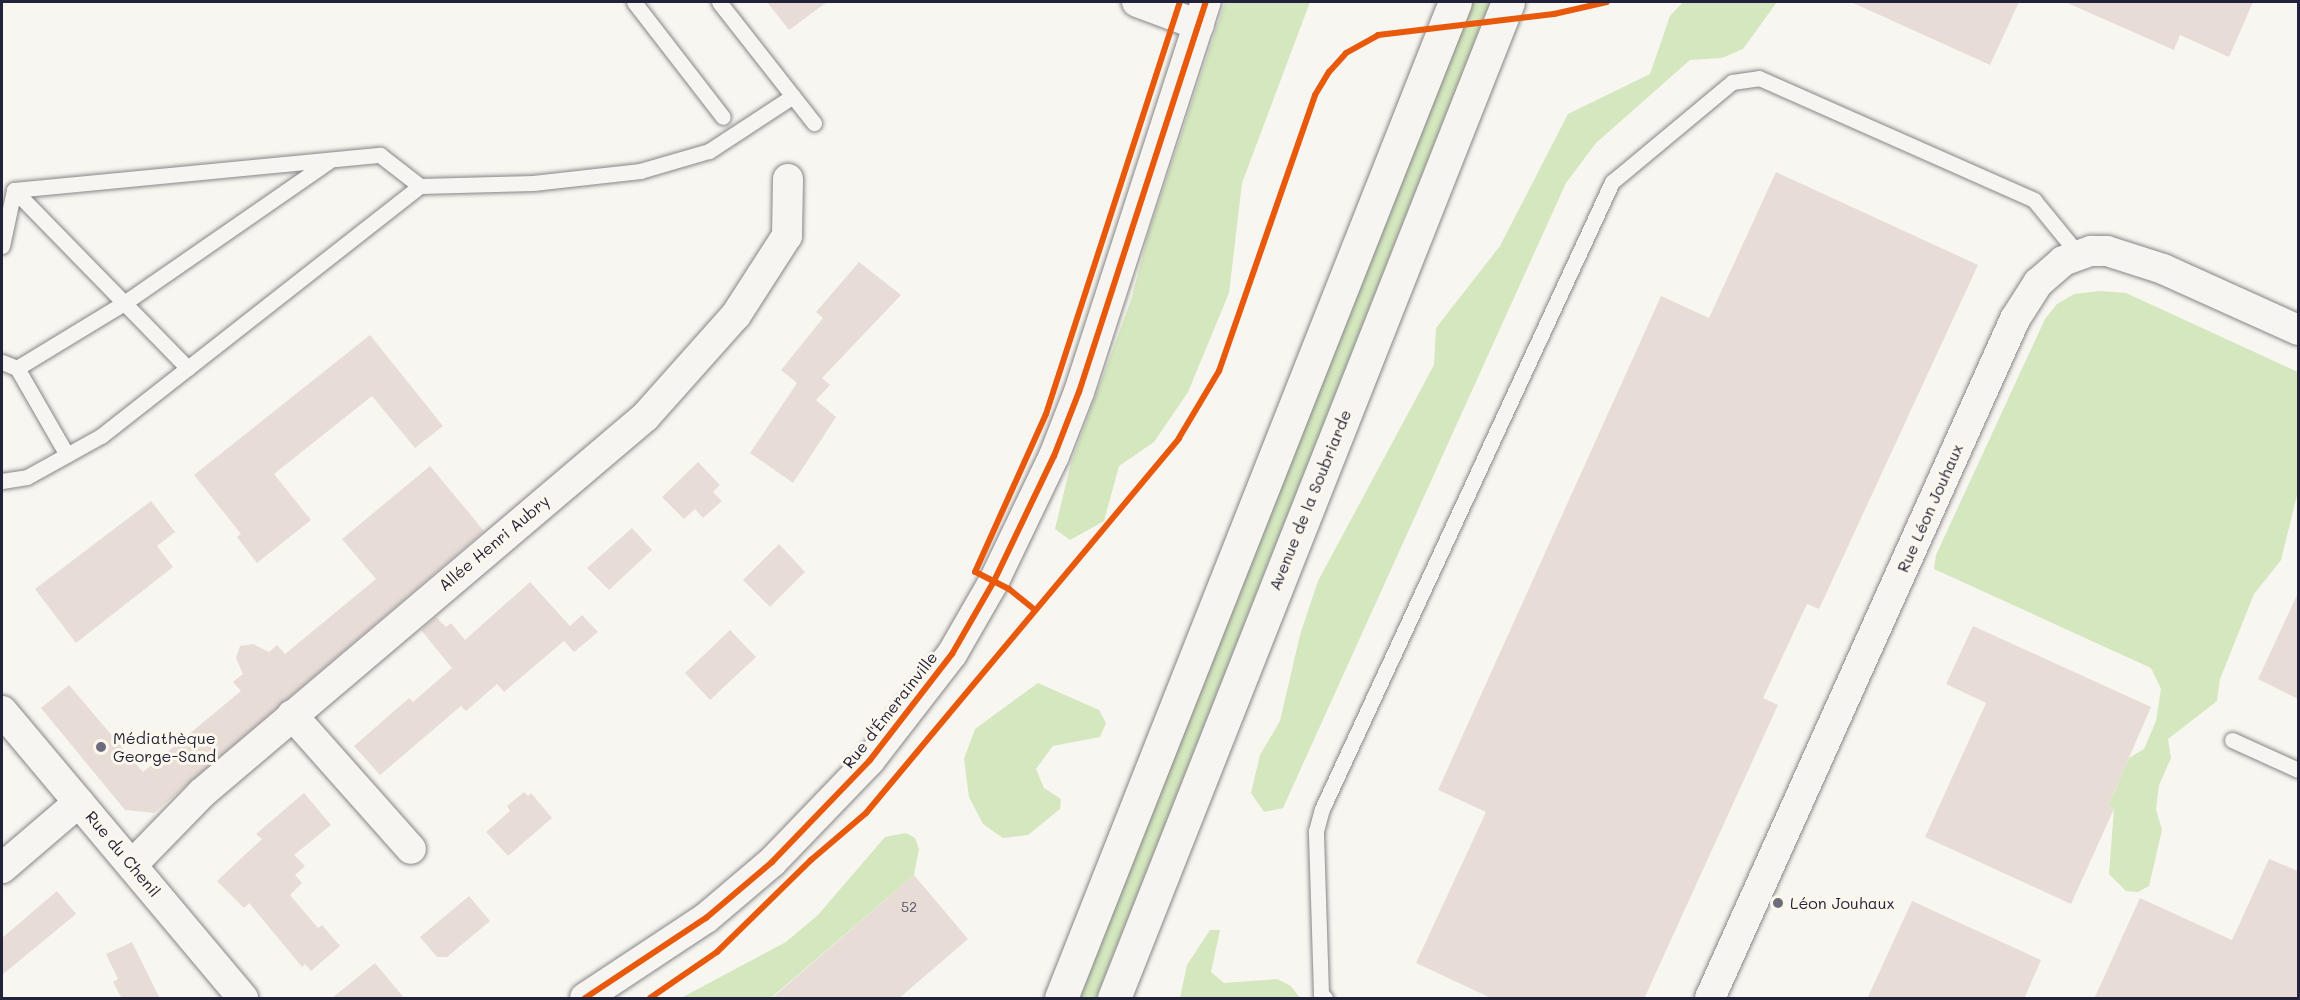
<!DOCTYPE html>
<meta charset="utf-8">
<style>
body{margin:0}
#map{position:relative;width:2300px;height:1000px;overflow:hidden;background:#f8f6f0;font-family:Mali,sans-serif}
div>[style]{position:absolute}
.green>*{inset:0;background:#d4e7be}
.building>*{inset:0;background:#e8dcd7}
.roads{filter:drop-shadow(0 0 2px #878688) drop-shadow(0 0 2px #878688)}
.lane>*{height:15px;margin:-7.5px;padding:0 7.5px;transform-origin:7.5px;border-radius:7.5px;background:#f6f5f1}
.street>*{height:30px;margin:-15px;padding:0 15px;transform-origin:15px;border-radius:15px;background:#f6f5f1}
.secondary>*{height:33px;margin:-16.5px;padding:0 16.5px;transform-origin:16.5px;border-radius:16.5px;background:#f6f5f1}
.cycleway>*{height:6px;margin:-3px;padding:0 3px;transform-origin:3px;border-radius:3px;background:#e8590c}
.dots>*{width:16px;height:16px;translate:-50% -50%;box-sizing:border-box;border:3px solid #fbf7ec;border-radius:50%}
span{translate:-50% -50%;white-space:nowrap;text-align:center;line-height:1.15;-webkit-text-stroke:6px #fbf7ec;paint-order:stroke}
.number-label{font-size:14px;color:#545062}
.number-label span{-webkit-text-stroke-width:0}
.street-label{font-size:16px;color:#22223b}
.poi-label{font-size:16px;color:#22223b}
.left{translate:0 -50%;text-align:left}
.frame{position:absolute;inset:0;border:3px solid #22223b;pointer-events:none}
</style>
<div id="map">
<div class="green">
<div style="clip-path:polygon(1225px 2px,1310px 2px,1242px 183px,1229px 293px,1188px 392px,1154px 442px,1119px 466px,1104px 521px,1070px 540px,1055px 529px,1071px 463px,1131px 300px,1148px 235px)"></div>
<div style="clip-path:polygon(1472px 2px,1490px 2px,1096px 998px,1079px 998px)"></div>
<div style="clip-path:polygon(1683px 2px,1777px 2px,1743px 49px,1722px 58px,1690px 60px,1596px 143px,1566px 183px,1283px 808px,1264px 812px,1251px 793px,1260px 755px,1280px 721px,1300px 635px,1318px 581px,1434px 365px,1436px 328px,1500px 246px,1568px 114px,1650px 74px,1670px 16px)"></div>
<div style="clip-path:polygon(2099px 291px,2126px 293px,2298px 372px,2298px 491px,2281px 560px,2254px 594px,2220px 679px,2217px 701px,2168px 739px,2171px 758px,2159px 785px,2156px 809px,2162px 830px,2149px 886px,2138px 892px,2126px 891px,2109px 874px,2114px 809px,2108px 806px,2129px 758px,2144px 749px,2156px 721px,2161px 689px,2151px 668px,1934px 569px,1936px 555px,2045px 319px,2057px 304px,2074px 294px)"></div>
<div style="clip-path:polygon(1038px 683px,1099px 710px,1106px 723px,1100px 737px,1053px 746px,1036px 769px,1044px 788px,1061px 799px,1060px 809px,1028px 835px,1003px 838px,983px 824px,969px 797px,964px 759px,975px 729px)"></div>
<div style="clip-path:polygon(906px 833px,915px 838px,919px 849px,914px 875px,771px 998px,681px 998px,786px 942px,818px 915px,885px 837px)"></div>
<div style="clip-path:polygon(1210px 930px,1220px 930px,1211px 972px,1224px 983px,1277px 979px,1291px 986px,1300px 998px,1180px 998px,1187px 965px)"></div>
</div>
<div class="building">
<div style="clip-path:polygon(767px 2px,827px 2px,789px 30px)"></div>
<div style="clip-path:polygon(1851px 2px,2019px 2px,1990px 65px)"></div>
<div style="clip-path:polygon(2065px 2px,2253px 2px,2229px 57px,2180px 35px,2174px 50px)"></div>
<div style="clip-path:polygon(1776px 172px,1978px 265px,1819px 609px,1807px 604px,1763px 698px,1778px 705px,1644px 999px,1493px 999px,1416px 963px,1486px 812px,1438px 790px,1661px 296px,1709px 318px)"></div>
<div style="clip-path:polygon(859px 262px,901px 295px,822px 378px,830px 385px,816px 400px,836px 417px,793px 483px,750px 453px,797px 383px,781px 370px,823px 318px,816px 312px)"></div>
<div style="clip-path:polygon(370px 335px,443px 426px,415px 448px,372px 396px,274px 474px,311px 520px,257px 563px,237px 537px,241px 534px,194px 475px)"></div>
<div style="clip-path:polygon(698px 462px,720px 485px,713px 492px,722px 501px,703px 518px,695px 509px,684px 519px,662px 497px)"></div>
<div style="clip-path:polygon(430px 466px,484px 531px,154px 813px,125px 810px,41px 708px,69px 685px,143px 772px,241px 691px,233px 682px,243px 674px,236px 658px,240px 646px,253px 644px,269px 652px,277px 645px,285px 654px,376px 579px,342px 539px)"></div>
<div style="clip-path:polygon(151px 501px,175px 532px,157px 546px,173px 567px,76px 643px,35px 589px)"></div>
<div style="clip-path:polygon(632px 528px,652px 550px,609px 590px,587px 568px)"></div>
<div style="clip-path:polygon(779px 544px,805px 572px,770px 607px,743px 580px)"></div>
<div style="clip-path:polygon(530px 582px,570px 626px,582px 615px,598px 632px,574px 652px,564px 641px,504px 692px,497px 684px,466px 711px,461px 706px,380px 775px,354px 746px,409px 698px,413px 702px,452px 668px,421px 630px,436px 617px,446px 627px,451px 623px,465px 640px)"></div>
<div style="clip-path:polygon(2298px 593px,2298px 699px,2258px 679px)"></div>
<div style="clip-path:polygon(1973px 626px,2151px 707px,2108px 806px,2114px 809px,2071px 904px,1925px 837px,1986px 703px,1946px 684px)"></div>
<div style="clip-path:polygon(730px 630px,756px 657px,710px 700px,685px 673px)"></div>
<div style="clip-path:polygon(524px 792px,528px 796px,531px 793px,552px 818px,508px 856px,486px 832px,510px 811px,507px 806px)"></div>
<div style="clip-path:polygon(304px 793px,331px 825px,294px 855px,305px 866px,295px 875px,302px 883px,290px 895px,318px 928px,322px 925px,340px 946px,311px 971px,305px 964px,302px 967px,249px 903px,244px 908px,217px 881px,262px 839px,256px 834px)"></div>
<div style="clip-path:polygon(2269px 859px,2298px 871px,2298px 999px,2094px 999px,2140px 898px,2232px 940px)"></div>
<div style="clip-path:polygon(914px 875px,968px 939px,898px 999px,771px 999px)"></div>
<div style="clip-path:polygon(57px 891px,76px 914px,2px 975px,2px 938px)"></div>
<div style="clip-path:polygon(469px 896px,490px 921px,447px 957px,437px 957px,420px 937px)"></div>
<div style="clip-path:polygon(1912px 901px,2041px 960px,2024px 999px,1867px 999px)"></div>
<div style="clip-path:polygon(132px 942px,160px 999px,122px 999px,113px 982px,118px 979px,106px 954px)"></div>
<div style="clip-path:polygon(375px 963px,405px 999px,331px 999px)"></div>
</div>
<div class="roads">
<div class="lane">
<div style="left:634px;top:2px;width:145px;rotate:52.3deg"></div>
<div style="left:719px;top:2px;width:154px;rotate:51.9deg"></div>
<div style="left:14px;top:190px;width:249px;rotate:45.7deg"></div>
<div style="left:2px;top:246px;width:57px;rotate:-77.9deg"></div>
<div style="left:14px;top:190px;width:368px;rotate:-5.5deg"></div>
<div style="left:380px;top:155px;width:51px;rotate:37.8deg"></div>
<div style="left:2px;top:362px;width:16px;rotate:22deg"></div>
<div style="left:17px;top:368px;width:100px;rotate:60.1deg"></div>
<div style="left:17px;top:368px;width:129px;rotate:-31.3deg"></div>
<div style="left:127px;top:301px;width:244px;rotate:-34.7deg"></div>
<div style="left:2px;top:481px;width:25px;rotate:-9deg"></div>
<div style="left:27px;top:477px;width:85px;rotate:-29deg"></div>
<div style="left:101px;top:436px;width:405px;rotate:-38.1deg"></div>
<div style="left:420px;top:186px;width:113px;rotate:-1.5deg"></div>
<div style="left:533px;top:183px;width:108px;rotate:-6.4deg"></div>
<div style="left:640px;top:171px;width:72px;rotate:-16.2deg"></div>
<div style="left:709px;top:151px;width:100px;rotate:-33.2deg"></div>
<div style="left:2232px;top:740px;width:72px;rotate:24.4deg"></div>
<div style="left:1325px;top:998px;width:6px;rotate:-135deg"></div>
<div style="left:1321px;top:994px;width:163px;rotate:-91.8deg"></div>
<div style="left:1316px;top:831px;width:23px;rotate:-75deg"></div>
<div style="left:1322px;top:809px;width:691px;rotate:-65.18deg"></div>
<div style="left:1612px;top:182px;width:156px;rotate:-39.8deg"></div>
<div style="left:1732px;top:82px;width:27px;rotate:-8deg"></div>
<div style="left:1759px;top:78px;width:301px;rotate:23.9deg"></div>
<div style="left:2034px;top:200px;width:70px;rotate:50.8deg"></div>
</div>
<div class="street">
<div style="left:1137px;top:2px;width:66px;rotate:20.4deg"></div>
<div style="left:2px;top:711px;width:375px;rotate:50deg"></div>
<div style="left:292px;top:715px;width:179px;rotate:48.4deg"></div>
<div style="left:133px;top:864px;width:99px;rotate:-45.8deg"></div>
<div style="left:202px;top:793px;width:581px;rotate:-40.32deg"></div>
<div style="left:645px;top:417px;width:137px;rotate:-48.3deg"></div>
<div style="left:736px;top:315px;width:94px;rotate:-57.2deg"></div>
<div style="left:787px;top:236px;width:57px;rotate:-89deg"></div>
<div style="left:2px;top:868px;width:101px;rotate:-40.6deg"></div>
<div style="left:585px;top:998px;width:145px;rotate:-33.5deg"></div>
<div style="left:706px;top:918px;width:87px;rotate:-40.3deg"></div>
<div style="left:772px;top:862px;width:141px;rotate:-46.1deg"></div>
<div style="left:870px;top:760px;width:134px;rotate:-52.3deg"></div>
<div style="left:952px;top:654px;width:84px;rotate:-60.1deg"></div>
<div style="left:994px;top:581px;width:139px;rotate:-64.4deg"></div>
<div style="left:1054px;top:456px;width:69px;rotate:-68.7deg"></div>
<div style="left:1079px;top:392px;width:410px;rotate:-72deg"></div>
<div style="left:1710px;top:998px;width:744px;rotate:-65.81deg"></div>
<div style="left:2015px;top:319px;width:43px;rotate:-57.4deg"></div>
<div style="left:2038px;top:283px;width:33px;rotate:-41deg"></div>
<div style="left:2063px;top:261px;width:30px;rotate:-20deg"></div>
<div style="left:2091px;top:251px;width:16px"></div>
<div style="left:2107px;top:251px;width:59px;rotate:17.8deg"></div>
<div style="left:2163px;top:269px;width:148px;rotate:24.3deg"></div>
</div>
<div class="secondary">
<div style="left:1061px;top:998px;width:1071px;rotate:-68.42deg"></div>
<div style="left:1114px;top:998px;width:1071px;rotate:-68.42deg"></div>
</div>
</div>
<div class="cycleway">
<div style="left:1035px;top:610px;width:33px;rotate:-141deg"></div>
<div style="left:1009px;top:589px;width:38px;rotate:-153deg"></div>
<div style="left:975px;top:572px;width:173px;rotate:-65.8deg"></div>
<div style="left:1046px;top:414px;width:433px;rotate:-72deg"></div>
<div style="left:585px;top:998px;width:145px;rotate:-33.5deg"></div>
<div style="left:706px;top:918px;width:87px;rotate:-40.3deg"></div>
<div style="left:772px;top:862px;width:141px;rotate:-46.1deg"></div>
<div style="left:870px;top:760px;width:134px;rotate:-52.3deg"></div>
<div style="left:952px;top:654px;width:84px;rotate:-60.1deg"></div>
<div style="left:994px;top:581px;width:139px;rotate:-64.4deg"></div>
<div style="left:1054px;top:456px;width:69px;rotate:-68.7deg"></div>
<div style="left:1079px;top:392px;width:410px;rotate:-72deg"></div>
<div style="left:650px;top:998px;width:81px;rotate:-34.5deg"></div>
<div style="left:717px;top:952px;width:132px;rotate:-44.4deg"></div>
<div style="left:811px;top:860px;width:72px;rotate:-40.5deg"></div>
<div style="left:866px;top:813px;width:488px;rotate:-50.1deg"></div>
<div style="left:1179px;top:438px;width:78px;rotate:-59.2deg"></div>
<div style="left:1219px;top:371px;width:292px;rotate:-70.8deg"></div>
<div style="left:1315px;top:95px;width:27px;rotate:-59deg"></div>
<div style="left:1329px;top:72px;width:25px;rotate:-48deg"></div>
<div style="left:1346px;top:53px;width:37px;rotate:-29deg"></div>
<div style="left:1378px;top:35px;width:177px;rotate:-6.8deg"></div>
<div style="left:1554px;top:14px;width:54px;rotate:-12.8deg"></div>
</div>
<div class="dots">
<div style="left:101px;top:747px;background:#6d6c7a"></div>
<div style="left:1778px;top:903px;background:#6d6c7a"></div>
</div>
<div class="number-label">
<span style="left:909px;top:907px">52</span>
</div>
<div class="street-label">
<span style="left:1310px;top:500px;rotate:-68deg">Avenue de la Soubriarde</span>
<span style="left:1930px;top:508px;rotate:-66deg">Rue Léon Jouhaux</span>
<span style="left:494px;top:543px;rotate:-40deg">Allée Henri Aubry</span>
<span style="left:890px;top:710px;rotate:-52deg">Rue d'Émerainville</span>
<span style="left:123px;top:854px;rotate:50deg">Rue du Chenil</span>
</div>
<div class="poi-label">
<span class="left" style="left:113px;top:747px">Médiathèque<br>George-Sand</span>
<span class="left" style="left:1790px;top:903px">Léon Jouhaux</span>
</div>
<div class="frame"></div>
</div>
